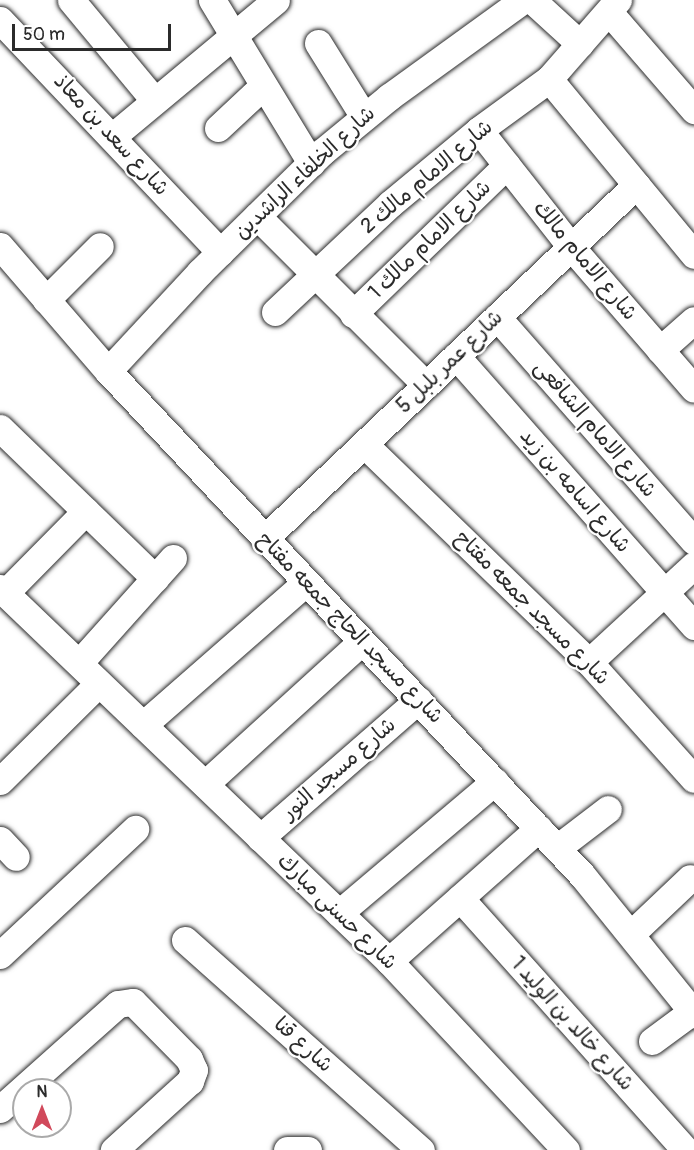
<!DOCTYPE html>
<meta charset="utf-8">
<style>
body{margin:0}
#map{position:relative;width:694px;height:1150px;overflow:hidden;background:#fff;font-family:Pangolin,"Playpen Sans Arabic",sans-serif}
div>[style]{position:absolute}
.roads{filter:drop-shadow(0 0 2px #2b2b2b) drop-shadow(0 0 2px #2b2b2b)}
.minor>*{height:27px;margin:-13.5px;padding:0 13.5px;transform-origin:13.5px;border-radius:13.5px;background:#fff}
span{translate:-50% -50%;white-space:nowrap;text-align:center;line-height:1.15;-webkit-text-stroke:4.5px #fff;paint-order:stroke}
.street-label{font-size:21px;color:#2b2b2b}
.north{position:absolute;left:12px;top:1078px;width:60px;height:60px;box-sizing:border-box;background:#fff;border:2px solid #aaa;border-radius:50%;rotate:0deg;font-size:16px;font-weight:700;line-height:24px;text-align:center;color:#2b2b2b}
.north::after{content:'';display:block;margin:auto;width:21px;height:27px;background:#d1495b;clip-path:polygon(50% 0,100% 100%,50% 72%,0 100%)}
.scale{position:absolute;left:12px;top:24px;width:159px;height:27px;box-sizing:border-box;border:3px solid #2b2b2b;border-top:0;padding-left:8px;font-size:18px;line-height:21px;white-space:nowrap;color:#2b2b2b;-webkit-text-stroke:4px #fff;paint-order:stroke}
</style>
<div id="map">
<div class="roads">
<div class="minor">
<div style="left:71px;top:0;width:130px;rotate:50.3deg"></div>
<div style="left:212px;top:0;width:191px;rotate:58.7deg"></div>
<div style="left:532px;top:0;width:65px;rotate:42.5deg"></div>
<div style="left:609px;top:12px;width:130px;rotate:49.1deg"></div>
<div style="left:0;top:20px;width:320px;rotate:46.5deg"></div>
<div style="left:318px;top:43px;width:87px;rotate:58.1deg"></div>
<div style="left:549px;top:79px;width:228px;rotate:50.5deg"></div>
<div style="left:218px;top:128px;width:62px;rotate:-43deg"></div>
<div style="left:479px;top:130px;width:150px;rotate:51.8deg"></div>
<div style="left:572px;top:248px;width:186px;rotate:49.1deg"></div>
<div style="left:113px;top:136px;width:212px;rotate:-39.8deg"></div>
<div style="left:257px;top:216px;width:239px;rotate:45deg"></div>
<div style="left:0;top:246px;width:165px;rotate:49.2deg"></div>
<div style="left:108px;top:371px;width:692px;rotate:46.76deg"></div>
<div style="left:582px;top:875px;width:179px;rotate:51.1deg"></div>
<div style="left:46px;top:300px;width:76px;rotate:-45deg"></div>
<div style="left:275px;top:312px;width:158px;rotate:-43.2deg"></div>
<div style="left:390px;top:204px;width:116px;rotate:-39.7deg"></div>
<div style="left:479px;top:130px;width:87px;rotate:-36.1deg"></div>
<div style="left:549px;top:79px;width:105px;rotate:-48.9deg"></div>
<div style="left:353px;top:314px;width:214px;rotate:-44.1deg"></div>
<div style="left:497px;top:317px;width:298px;rotate:48.7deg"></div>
<div style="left:660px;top:350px;width:45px;rotate:-41.4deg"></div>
<div style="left:456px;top:356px;width:360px;rotate:48.6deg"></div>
<div style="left:108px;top:371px;width:135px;rotate:-47.1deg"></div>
<div style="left:200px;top:272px;width:171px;rotate:-44.5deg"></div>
<div style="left:322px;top:152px;width:87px;rotate:-39.4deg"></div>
<div style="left:389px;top:97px;width:165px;rotate:-35.9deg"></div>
<div style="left:0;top:428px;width:216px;rotate:44.1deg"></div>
<div style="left:364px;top:444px;width:313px;rotate:44.1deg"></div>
<div style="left:589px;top:662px;width:157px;rotate:48.1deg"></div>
<div style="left:264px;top:539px;width:514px;rotate:-43.58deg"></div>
<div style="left:0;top:588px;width:539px;rotate:43.8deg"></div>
<div style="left:389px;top:961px;width:259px;rotate:46.9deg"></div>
<div style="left:5px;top:593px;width:115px;rotate:-45.4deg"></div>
<div style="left:589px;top:662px;width:143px;rotate:-42.7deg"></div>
<div style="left:79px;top:663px;width:141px;rotate:-48.2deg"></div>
<div style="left:143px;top:725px;width:215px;rotate:-41.2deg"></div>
<div style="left:0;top:781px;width:139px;rotate:-44.7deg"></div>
<div style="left:205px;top:784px;width:211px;rotate:-42.3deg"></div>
<div style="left:260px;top:838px;width:210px;rotate:-41.1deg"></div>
<div style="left:0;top:840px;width:23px;rotate:47deg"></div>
<div style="left:557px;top:848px;width:64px;rotate:-37.4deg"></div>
<div style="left:460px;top:898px;width:338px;rotate:48.2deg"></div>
<div style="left:339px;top:913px;width:204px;rotate:-40.2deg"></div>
<div style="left:631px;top:934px;width:81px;rotate:-43.5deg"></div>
<div style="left:185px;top:940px;width:316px;rotate:41.7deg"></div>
<div style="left:0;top:955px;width:185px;rotate:-43deg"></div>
<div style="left:389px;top:961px;width:200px;rotate:-41.6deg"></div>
<div style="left:652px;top:1041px;width:52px;rotate:-36.4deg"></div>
<div style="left:0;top:1109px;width:158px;rotate:-41.7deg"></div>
<div style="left:118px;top:1004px;width:15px;rotate:-8deg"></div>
<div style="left:133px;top:1002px;width:80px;rotate:45.5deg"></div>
<div style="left:189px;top:1059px;width:12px;rotate:66deg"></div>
<div style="left:194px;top:1070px;width:12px;rotate:110deg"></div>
<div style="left:190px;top:1081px;width:103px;rotate:137.8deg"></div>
<div style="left:287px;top:1150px;width:21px"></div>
</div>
</div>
<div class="street-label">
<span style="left:111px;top:135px;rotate:47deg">شارع سعد بن معاذ</span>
<span style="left:305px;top:173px;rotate:-43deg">شارع الخلفاء الراشدين</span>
<span style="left:427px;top:177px;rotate:-40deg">شارع الامام مالك 2</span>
<span style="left:430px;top:240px;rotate:-44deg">شارع الامام مالك 1</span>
<span style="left:585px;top:261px;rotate:50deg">شارع الامام مالك</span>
<span style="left:450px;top:362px;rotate:-44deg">شارع عمر بلبل 5</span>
<span style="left:595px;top:429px;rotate:49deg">شارع الامام الشافعى</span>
<span style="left:575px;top:491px;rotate:49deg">شارع اسامه بن زيد</span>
<span style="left:532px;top:608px;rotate:45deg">شارع مسجد جمعه مفتاح</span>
<span style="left:350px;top:628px;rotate:46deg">شارع مسجد الحاج جمعه مفتاح</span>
<span style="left:339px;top:769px;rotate:-41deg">شارع مسجد النور</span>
<span style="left:337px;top:912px;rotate:44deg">شارع حسنى مبارك</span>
<span style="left:572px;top:1024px;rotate:48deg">شارع خالد بن الوليد 1</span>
<span style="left:303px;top:1045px;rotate:42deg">شارع قنا</span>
</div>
<div class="north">N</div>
<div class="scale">50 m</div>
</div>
